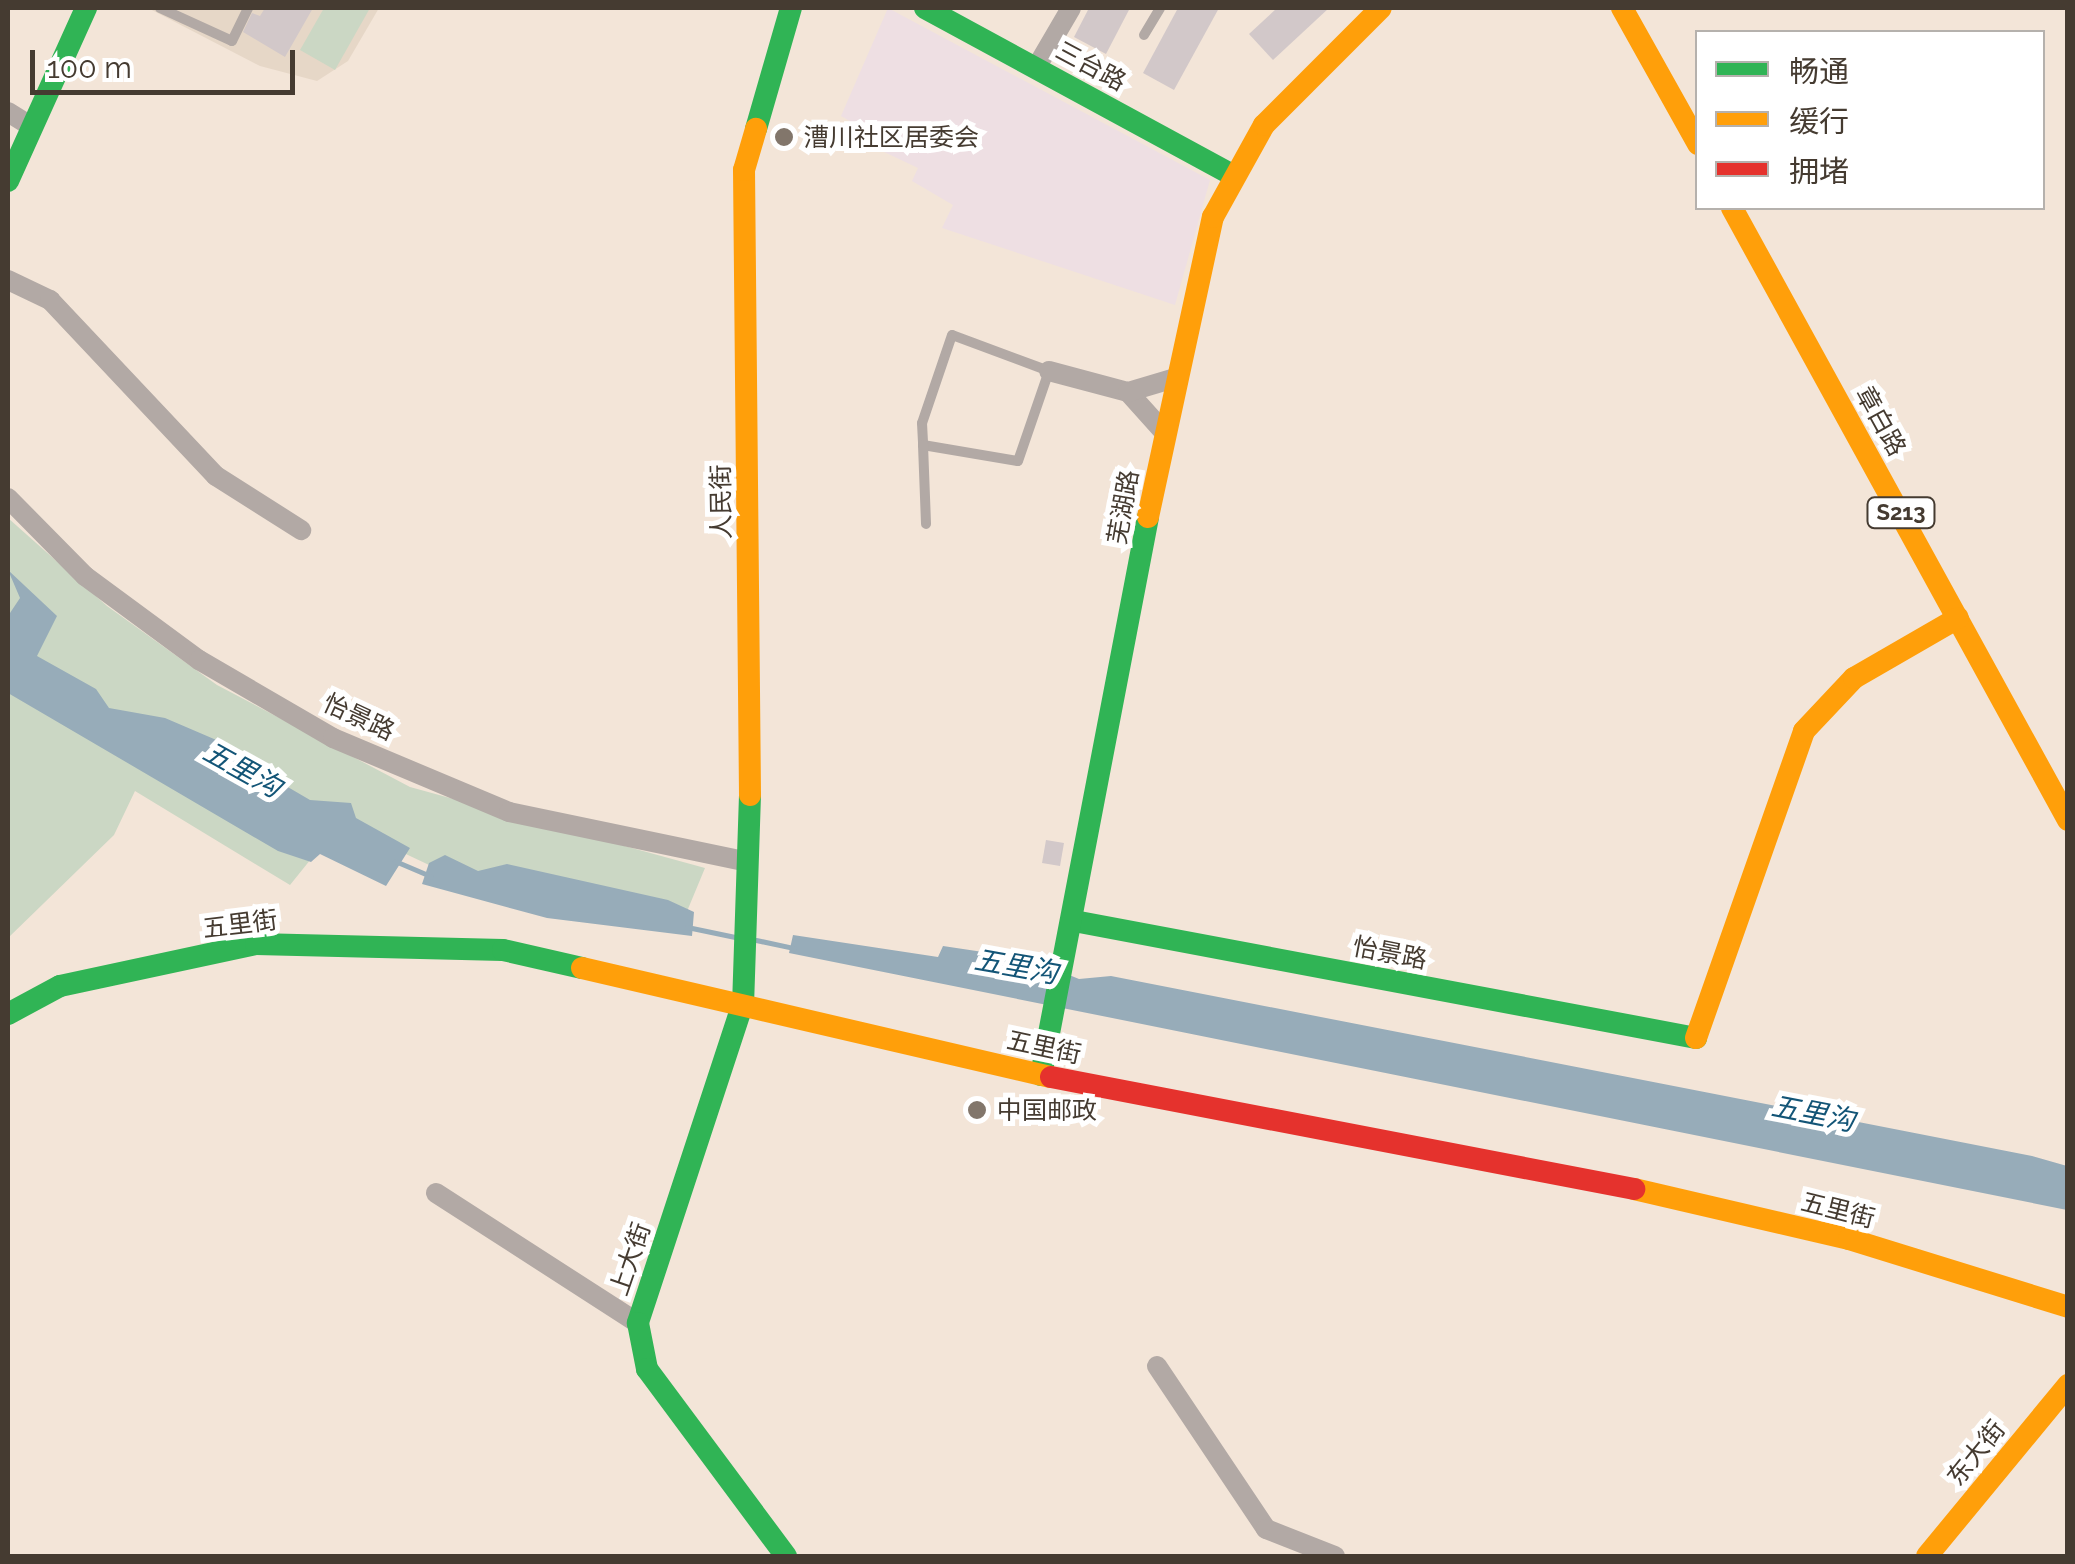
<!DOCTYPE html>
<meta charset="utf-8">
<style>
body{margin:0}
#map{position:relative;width:2075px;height:1564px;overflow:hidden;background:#f3e5d8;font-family:Raleway,"Noto Sans SC",sans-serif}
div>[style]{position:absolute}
.commercial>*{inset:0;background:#eedfe3}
.education>*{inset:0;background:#e6d7c7}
.green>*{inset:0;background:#cbd7c4}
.water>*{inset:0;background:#97acb9}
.stream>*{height:5px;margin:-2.5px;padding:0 2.5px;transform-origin:2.5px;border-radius:2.5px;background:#97acb9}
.building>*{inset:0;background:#d2c8c9}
.lane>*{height:10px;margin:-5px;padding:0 5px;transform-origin:5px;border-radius:5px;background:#b2a9a5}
.street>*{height:20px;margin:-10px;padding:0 10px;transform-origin:10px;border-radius:10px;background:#b2a9a5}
.fast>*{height:22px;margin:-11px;padding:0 11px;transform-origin:11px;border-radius:11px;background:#30b455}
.slow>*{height:22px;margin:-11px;padding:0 11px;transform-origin:11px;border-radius:11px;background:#ff9f0a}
.jam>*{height:22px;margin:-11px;padding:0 11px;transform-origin:11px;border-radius:11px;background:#e5322d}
.dots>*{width:28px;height:28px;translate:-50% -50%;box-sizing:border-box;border:5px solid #fff;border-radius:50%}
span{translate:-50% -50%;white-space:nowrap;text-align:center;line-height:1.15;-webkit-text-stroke:10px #fff;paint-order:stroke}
.shield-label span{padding:2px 8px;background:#fff;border:2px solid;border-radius:8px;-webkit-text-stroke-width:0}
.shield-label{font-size:22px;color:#453b31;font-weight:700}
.street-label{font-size:25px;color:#453b31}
.poi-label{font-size:25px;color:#453b31}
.left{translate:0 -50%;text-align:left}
.water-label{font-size:28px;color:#135577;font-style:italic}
.frame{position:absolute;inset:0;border:10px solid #453b31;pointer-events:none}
.legend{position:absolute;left:1695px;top:30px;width:350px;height:180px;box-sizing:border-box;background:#fff;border:2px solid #b5b1ad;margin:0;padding:12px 18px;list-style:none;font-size:30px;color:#453b31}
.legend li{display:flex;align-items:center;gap:20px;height:50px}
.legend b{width:50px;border:2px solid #b5b1ad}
.scale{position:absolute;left:30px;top:50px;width:265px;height:45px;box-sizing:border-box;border:5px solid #453b31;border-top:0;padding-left:12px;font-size:30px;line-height:35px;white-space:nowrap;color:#453b31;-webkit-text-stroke:8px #fff;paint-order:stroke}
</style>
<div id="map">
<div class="commercial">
<div style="clip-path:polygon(888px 8px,1210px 180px,1175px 305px,942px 228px,953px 205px,912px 181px,918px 168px,863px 142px,867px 131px,841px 116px)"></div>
</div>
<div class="education">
<div style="clip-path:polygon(148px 8px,379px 8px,348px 61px,317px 81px,260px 66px)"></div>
</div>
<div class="green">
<div style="clip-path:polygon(324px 8px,370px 8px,335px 70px,300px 50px)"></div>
<div style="clip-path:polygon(8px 518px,107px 606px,217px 685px,410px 787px,705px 868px,683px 921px,444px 872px,340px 823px,290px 885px,135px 791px,114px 835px,8px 938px)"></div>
</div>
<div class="water">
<div style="clip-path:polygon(8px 570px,57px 616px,37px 656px,96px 689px,109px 708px,165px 718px,235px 748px,233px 755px,310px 800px,351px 803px,356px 818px,410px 848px,386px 886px,320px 854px,311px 862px,278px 851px,8px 693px,8px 616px,20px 598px)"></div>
<div style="clip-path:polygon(445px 855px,478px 871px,507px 864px,668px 900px,694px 912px,692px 936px,547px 918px,422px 884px,429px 863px)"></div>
<div style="clip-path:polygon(793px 935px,938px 957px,943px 946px,1030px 959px,1079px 979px,1111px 976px,2032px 1156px,2067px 1166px,2067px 1210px,789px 953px)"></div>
</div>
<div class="stream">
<div style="left:395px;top:861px;width:39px;rotate:23deg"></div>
<div style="left:687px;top:927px;width:49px;rotate:11.8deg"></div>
<div style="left:756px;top:940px;width:39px;rotate:12deg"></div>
</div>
<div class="building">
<div style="clip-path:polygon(265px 8px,313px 8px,285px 57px,243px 32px,252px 13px,260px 16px)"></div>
<div style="clip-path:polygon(1089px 8px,1130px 8px,1106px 54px,1074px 37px)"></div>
<div style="clip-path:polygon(1178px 8px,1219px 8px,1174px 90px,1143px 73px)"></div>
<div style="clip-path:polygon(1277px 8px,1329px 8px,1273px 60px,1249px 34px)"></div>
<div style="clip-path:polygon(1046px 840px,1064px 843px,1060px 866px,1042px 863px)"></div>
</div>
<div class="lane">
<div style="left:160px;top:8px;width:79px;rotate:24.6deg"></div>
<div style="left:232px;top:41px;width:37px;rotate:-64deg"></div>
<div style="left:1144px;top:35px;width:31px;rotate:-59deg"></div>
<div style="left:923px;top:445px;width:96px;rotate:9.6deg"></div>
<div style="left:1018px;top:461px;width:95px;rotate:-71deg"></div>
<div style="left:1049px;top:371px;width:103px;rotate:-159.6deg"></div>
<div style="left:952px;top:335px;width:93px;rotate:108.8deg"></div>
<div style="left:922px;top:423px;width:22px;rotate:87deg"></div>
<div style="left:923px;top:445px;width:79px;rotate:87.8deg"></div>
</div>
<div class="street">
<div style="left:1036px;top:68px;width:69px;rotate:-59.7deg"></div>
<div style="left:8px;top:112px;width:28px;rotate:32deg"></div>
<div style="left:8px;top:280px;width:47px;rotate:25.5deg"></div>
<div style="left:50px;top:300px;width:242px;rotate:46.7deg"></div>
<div style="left:216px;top:476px;width:101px;rotate:32.4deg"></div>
<div style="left:1049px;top:371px;width:82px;rotate:14.9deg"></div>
<div style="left:1164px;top:432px;width:54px;rotate:-132deg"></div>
<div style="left:1128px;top:392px;width:49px;rotate:-16.6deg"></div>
<div style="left:8px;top:498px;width:110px;rotate:45.4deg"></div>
<div style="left:85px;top:576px;width:142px;rotate:36.4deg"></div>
<div style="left:199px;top:660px;width:155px;rotate:30.2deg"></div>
<div style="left:333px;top:738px;width:191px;rotate:22.8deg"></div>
<div style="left:509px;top:812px;width:244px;rotate:11.8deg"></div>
<div style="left:436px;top:1193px;width:240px;rotate:32.8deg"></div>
<div style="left:1157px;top:1366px;width:196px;rotate:56.2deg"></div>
<div style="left:1266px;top:1529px;width:74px;rotate:21.4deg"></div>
</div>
<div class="fast">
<div style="left:925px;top:8px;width:348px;rotate:28.5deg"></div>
<div style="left:756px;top:129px;width:126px;rotate:-73.9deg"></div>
<div style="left:8px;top:181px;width:190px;rotate:-65.7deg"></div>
<div style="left:750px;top:795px;width:208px;rotate:91.9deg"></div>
<div style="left:743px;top:1003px;width:337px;rotate:108.2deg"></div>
<div style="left:638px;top:1323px;width:47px;rotate:78.9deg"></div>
<div style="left:647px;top:1369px;width:233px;rotate:53.4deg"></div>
<div style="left:1074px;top:921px;width:633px;rotate:10.65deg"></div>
<div style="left:8px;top:1014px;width:59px;rotate:-28.3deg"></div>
<div style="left:60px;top:986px;width:200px;rotate:-12.1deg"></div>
<div style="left:256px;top:944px;width:247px;rotate:1.4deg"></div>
<div style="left:503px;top:950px;width:81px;rotate:12.8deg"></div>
<div style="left:1041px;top:1075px;width:568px;rotate:-79.14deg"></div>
</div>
<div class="slow">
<div style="left:1622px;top:8px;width:156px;rotate:60.8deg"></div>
<div style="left:1732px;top:208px;width:698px;rotate:61.23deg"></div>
<div style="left:1148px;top:517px;width:307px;rotate:-77.8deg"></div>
<div style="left:1213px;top:217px;width:105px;rotate:-61deg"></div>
<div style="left:1264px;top:125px;width:165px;rotate:-45deg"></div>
<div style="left:750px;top:795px;width:625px;rotate:-90.55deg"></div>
<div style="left:744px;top:170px;width:43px;rotate:-73.7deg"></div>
<div style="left:582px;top:968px;width:481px;rotate:13.1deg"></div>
<div style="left:1696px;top:1038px;width:325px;rotate:-70.6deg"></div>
<div style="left:1804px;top:731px;width:73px;rotate:-46.7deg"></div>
<div style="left:1854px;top:678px;width:120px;rotate:-30deg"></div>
<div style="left:1634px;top:1189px;width:221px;rotate:13.1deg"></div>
<div style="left:1849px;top:1239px;width:229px;rotate:17.2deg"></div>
<div style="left:1927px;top:1556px;width:222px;rotate:-50.5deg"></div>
</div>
<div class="jam">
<div style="left:1051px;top:1077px;width:594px;rotate:10.87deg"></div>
</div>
<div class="dots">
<div style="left:784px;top:137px;background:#82766b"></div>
<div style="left:977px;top:1110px;background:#82766b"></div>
</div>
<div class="shield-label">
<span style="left:1901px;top:513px">S213</span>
</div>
<div class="street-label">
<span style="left:1091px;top:66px;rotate:28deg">三台路</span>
<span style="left:1881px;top:421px;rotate:61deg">章白路</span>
<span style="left:721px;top:502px;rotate:-91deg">人民街</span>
<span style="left:1123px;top:507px;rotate:-80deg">芜湖路</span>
<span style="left:359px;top:717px;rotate:25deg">怡景路</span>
<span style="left:240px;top:924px;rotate:-7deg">五里街</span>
<span style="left:1390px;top:953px;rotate:11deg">怡景路</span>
<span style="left:1044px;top:1047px;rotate:12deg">五里街</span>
<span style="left:1838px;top:1210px;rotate:14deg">五里街</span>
<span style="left:630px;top:1259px;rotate:-71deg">上大街</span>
<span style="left:1976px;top:1453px;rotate:-51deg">东大街</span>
</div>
<div class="poi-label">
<span class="left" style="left:804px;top:137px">漕川社区居委会</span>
<span class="left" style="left:997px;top:1110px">中国邮政</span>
</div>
<div class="water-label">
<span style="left:242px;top:770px;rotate:29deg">五里沟</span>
<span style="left:1016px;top:967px;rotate:10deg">五里沟</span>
<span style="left:1813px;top:1114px;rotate:11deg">五里沟</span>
</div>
<div class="frame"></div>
<ul class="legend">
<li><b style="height:12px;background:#30b455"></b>畅通</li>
<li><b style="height:12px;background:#ff9f0a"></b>缓行</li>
<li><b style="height:12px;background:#e5322d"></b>拥堵</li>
</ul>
<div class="scale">100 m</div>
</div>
